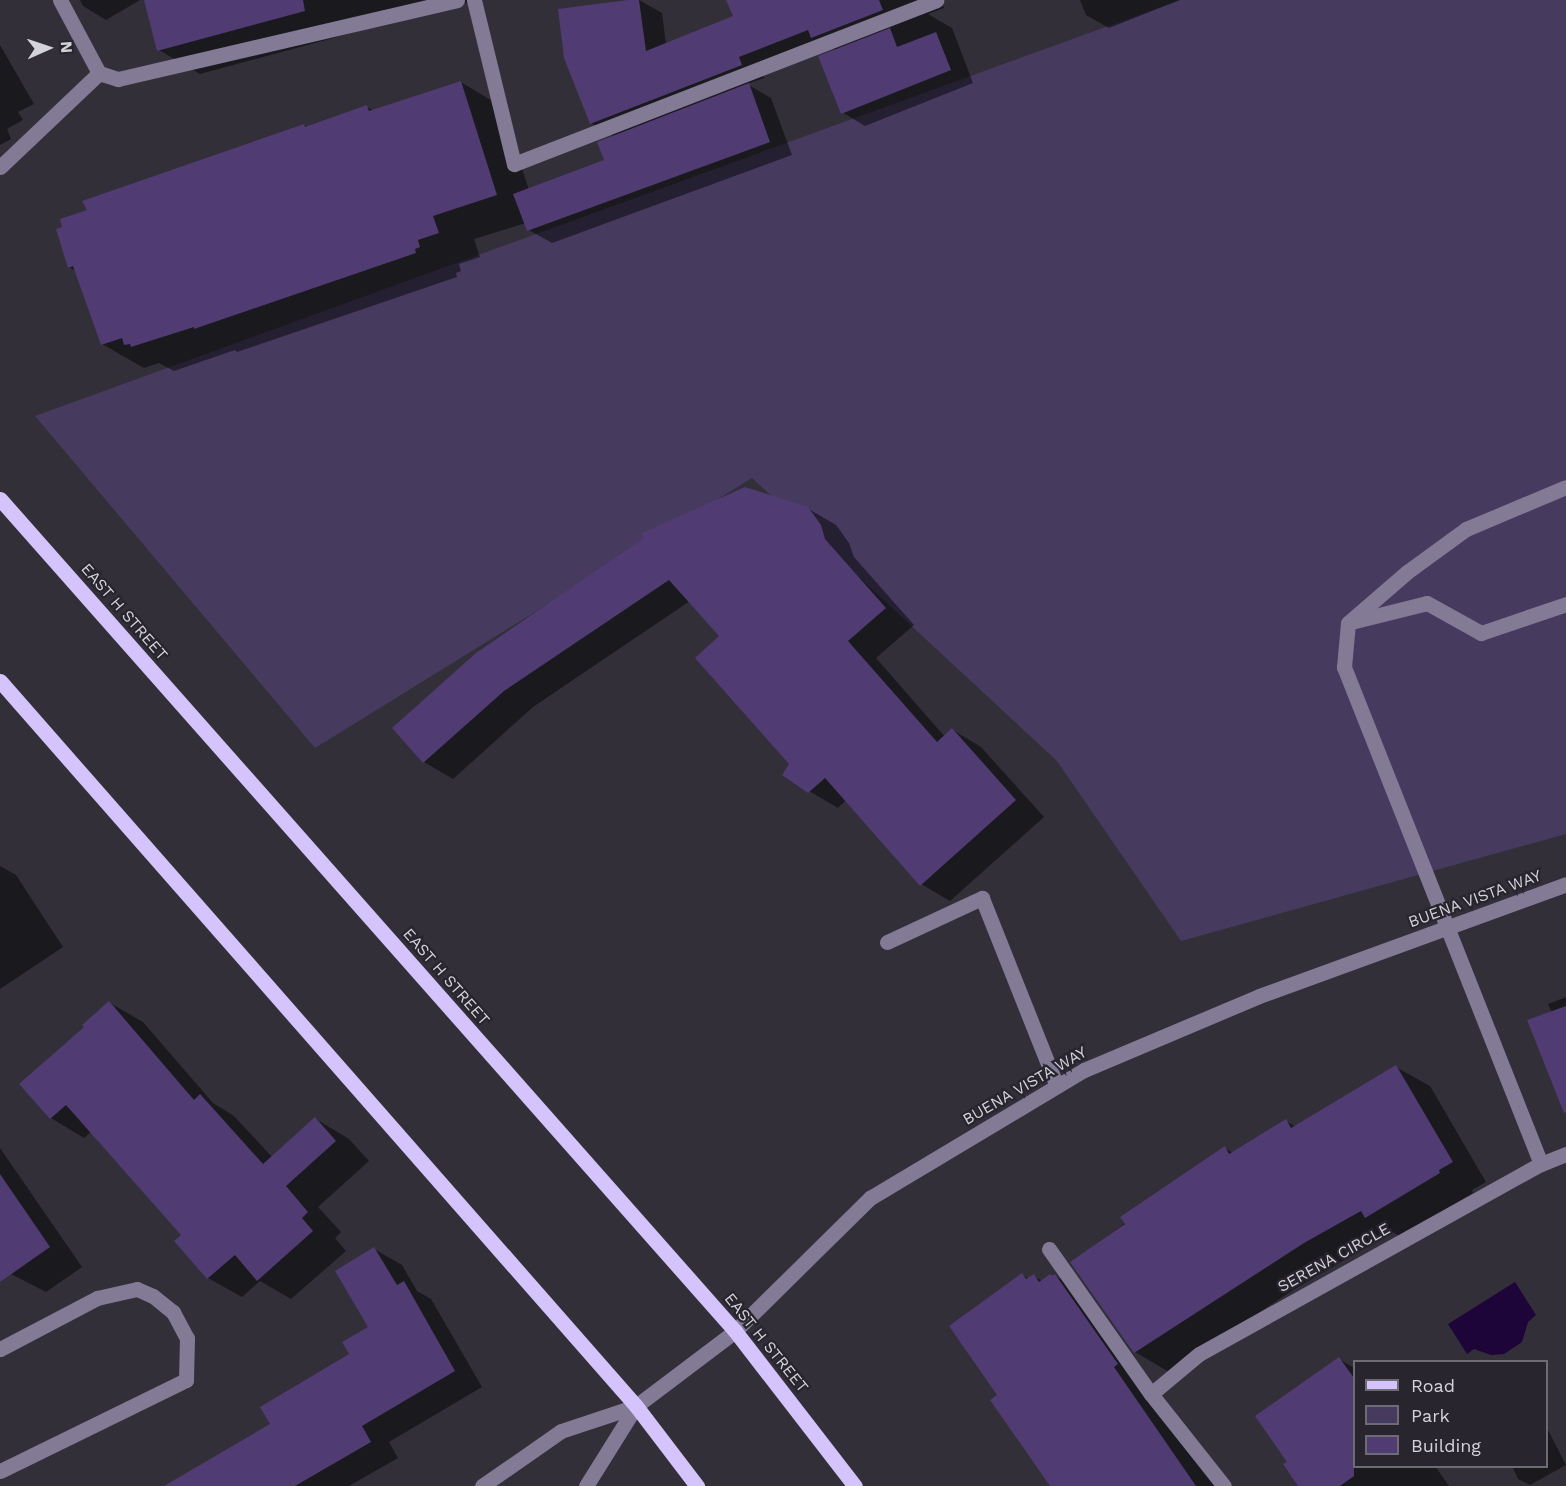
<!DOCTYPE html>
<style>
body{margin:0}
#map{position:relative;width:1566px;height:1486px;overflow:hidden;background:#322f39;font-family:"Work Sans",sans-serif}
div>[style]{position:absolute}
.green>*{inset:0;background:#473a5f}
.water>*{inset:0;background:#1d0439}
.shadow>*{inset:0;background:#0007}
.building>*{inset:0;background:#503b73}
.minor>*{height:15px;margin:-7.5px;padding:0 7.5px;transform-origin:7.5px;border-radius:7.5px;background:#837a96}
.major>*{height:15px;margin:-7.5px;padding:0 7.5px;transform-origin:7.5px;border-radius:7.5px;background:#d5c3fc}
span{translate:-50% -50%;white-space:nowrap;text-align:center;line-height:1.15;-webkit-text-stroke:4.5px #28252f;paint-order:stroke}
.street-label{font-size:16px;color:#d5d3da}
.legend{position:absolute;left:1353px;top:1360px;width:195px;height:108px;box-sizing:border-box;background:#28252f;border:2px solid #6d6b73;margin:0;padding:8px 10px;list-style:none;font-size:18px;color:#d5d3da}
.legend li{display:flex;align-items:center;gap:12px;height:30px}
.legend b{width:30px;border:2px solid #6d6b73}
.north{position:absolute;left:18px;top:18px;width:60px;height:60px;-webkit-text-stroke:4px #28252f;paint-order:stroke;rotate:87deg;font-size:16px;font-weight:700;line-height:24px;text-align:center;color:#d5d3da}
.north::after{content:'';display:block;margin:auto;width:21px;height:27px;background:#d5d3da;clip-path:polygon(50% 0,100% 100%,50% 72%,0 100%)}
</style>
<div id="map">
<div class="green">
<div style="clip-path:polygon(1180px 0,1566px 0,1566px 834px,1181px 941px,1057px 761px,752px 478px,315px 748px,35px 416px)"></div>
</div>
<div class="water">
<div style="clip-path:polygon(1515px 1282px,1536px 1315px,1528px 1322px,1522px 1342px,1504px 1354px,1491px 1355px,1474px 1349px,1467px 1354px,1448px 1324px)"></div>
</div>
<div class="shadow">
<div style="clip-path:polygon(80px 0,140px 0,106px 20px,83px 6px)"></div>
<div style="clip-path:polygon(205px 0,485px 0,459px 4px,200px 74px,159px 50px)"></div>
<div style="clip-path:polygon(639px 0,662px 13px,666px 44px,735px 17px,728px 0,943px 0,941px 1px,944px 8px,928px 14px,952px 28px,973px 83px,865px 126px,842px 112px,836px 51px,826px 45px,761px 70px,764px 78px,747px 84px,771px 98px,792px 155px,552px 243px,529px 230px,526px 223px,474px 239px,480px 257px,459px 264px,461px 271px,456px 273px,457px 277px,237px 352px,235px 350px,174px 371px,159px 363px,144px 368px,102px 344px,76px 271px,69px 267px,304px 126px,307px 127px,367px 107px,374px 111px,461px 82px,502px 107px,529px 190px,606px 161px,615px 137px,591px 123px)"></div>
<div style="clip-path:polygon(1080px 0,1180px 0,1109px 28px,1086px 15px)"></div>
<div style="clip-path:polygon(0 45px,34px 104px,18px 112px,23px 120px,7px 129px,11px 139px,0 145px)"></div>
<div style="clip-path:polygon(807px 508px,836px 525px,849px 543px,854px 557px,914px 625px,876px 658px,945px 737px,953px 730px,981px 747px,1044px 817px,950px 901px,921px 884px,846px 800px,838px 808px,809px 791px,791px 764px,722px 636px,690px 601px,533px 707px,453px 779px,424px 762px,394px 728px,477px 654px)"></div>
<div style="clip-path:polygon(0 866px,16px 875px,63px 947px,0 989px)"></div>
<div style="clip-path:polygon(1566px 997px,1566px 1111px,1552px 1013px,1548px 1004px)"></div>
<div style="clip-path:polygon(110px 1003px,143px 1022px,213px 1103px,234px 1116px,272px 1157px,316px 1119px,349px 1139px,369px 1161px,318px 1207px,341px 1232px,335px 1238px,346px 1251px,291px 1299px,260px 1281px,242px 1297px,208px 1278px,183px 1235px,91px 1132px,84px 1138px,51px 1118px,86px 1027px)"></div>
<div style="clip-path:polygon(1396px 1067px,1430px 1086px,1486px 1182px,1472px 1190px,1473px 1193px,1400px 1236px,1392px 1232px,1293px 1290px,1169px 1372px,1135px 1352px,1072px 1263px,1225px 1148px,1233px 1153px,1286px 1121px,1296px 1127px)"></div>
<div style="clip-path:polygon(0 1148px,82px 1267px,46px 1292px,11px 1274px,0 1282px)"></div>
<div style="clip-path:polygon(374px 1249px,402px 1265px,417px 1291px,431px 1299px,482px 1387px,389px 1442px,398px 1458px,349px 1486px,166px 1486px,272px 1424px,351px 1355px,370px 1328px)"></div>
<div style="clip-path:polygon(1022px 1275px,1029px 1279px,1034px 1276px,1042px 1281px,1055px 1276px,1089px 1295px,1215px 1486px,1054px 1486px,999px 1396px)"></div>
<div style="clip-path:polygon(1339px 1359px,1354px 1368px,1354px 1466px,1435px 1466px,1449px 1486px,1300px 1486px,1289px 1462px)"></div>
<div style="clip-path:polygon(1546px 1426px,1566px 1465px,1530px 1485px,1518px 1479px,1512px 1466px,1546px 1466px)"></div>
</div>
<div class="building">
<div style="clip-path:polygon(144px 0,303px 0,305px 11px,157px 51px)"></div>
<div style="clip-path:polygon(628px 0,639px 0,646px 51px,733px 16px,726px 0,879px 0,883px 10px,811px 38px,808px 30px,739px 57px,742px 65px,590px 124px,564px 58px,558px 9px)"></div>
<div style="clip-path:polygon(890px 28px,897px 47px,936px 32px,951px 70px,841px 114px,818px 56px)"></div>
<div style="clip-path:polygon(461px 81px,497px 195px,433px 216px,439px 233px,418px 240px,420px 247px,415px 249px,416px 253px,194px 329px,194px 327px,131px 347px,130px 344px,124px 345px,122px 338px,101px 345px,73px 266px,68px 268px,56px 229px,62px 227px,60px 219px,87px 210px,82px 201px,304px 124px,305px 127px,367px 105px,369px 111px)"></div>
<div style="clip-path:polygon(749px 83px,770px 142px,527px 231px,513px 194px,604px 160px,597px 142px)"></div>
<div style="clip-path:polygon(745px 487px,808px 507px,821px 525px,825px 539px,886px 608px,848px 641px,937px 742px,952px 728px,1016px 800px,920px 886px,825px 778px,808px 793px,782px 775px,789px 764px,695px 658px,719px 636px,669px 580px,504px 691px,423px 763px,392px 728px,476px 653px,644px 538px,642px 533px)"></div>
<div style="clip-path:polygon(109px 1001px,194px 1100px,200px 1094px,263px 1164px,315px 1117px,336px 1141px,286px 1186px,308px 1212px,302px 1218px,313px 1231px,257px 1281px,235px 1255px,207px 1279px,174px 1241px,181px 1235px,66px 1105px,50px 1119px,19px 1084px,84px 1027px,82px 1025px)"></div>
<div style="clip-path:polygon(1566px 1006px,1566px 1112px,1564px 1113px,1527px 1020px)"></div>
<div style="clip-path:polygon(1396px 1065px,1453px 1162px,1439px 1170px,1440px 1173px,1365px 1218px,1361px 1211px,1304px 1243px,1134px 1353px,1070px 1262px,1125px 1224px,1120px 1217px,1225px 1146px,1229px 1154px,1286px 1119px,1291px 1128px)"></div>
<div style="clip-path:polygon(0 1174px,50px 1247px,0 1282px)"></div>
<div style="clip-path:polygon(374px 1247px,397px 1285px,404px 1281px,455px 1371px,362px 1426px,371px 1442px,295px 1486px,164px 1486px,270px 1424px,260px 1407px,349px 1354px,342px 1342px,368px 1327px,335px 1271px)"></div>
<div style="clip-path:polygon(1022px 1273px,1026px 1279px,1034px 1274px,1039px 1282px,1050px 1274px,1052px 1276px,1055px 1274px,1118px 1364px,1114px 1367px,1196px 1486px,1050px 1486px,990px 1400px,997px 1395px,949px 1326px)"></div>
<div style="clip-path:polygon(1339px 1357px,1354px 1378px,1354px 1476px,1340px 1486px,1298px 1486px,1283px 1464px,1287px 1462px,1255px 1416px)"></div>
</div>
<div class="minor">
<div style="left:60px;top:0;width:83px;rotate:61.9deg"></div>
<div style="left:99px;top:73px;width:20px;rotate:18deg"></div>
<div style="left:118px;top:79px;width:348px;rotate:-13.1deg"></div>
<div style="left:474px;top:0;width:169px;rotate:76.3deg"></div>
<div style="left:514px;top:164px;width:453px;rotate:-21.2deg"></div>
<div style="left:0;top:167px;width:137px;rotate:-43.5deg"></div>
<div style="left:1351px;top:622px;width:78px;rotate:-14deg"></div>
<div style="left:1427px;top:603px;width:62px;rotate:29.1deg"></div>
<div style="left:1481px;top:633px;width:90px;rotate:-18.8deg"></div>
<div style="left:887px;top:942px;width:105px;rotate:-24.9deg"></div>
<div style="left:982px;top:898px;width:202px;rotate:68.3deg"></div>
<div style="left:1541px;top:1164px;width:535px;rotate:-111.62deg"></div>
<div style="left:1344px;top:667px;width:44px;rotate:-84.8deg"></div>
<div style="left:1348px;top:623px;width:78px;rotate:-40.8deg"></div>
<div style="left:1407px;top:572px;width:73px;rotate:-36.1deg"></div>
<div style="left:1466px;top:529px;width:108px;rotate:-22.8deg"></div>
<div style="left:1049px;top:1249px;width:177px;rotate:54.9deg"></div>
<div style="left:1151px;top:1394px;width:117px;rotate:51.6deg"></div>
<div style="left:0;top:1349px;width:110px;rotate:-27.7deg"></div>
<div style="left:97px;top:1298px;width:41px;rotate:-12.7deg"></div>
<div style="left:137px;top:1289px;width:17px;rotate:24deg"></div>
<div style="left:153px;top:1296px;width:26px;rotate:39deg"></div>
<div style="left:173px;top:1312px;width:30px;rotate:62deg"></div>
<div style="left:187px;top:1338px;width:42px;rotate:91.4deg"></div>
<div style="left:186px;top:1380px;width:207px;rotate:153.9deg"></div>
<div style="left:1151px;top:1394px;width:62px;rotate:-39.8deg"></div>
<div style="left:1199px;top:1354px;width:391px;rotate:-29.1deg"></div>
<div style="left:1541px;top:1164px;width:27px;rotate:-22deg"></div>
<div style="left:482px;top:1486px;width:96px;rotate:-34.8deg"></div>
<div style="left:561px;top:1431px;width:79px;rotate:-18.4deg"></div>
<div style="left:636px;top:1406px;width:124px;rotate:-37.1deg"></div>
<div style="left:735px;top:1331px;width:190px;rotate:-44.6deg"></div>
<div style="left:870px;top:1198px;width:249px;rotate:-30.9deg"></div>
<div style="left:1084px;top:1070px;width:190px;rotate:-22.9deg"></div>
<div style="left:1259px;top:996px;width:327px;rotate:-20deg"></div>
<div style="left:586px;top:1486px;width:94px;rotate:-58deg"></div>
</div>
<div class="major">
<div style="left:0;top:499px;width:1110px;rotate:48.54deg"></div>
<div style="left:735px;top:1331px;width:196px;rotate:52.3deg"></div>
<div style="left:0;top:681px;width:964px;rotate:48.74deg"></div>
<div style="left:636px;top:1406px;width:101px;rotate:52.7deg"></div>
</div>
<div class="street-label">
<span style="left:124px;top:612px;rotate:49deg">EAST H STREET</span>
<span style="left:1475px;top:899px;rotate:-20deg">BUENA VISTA WAY</span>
<span style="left:446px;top:977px;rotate:49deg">EAST H STREET</span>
<span style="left:1025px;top:1086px;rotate:-30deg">BUENA VISTA WAY</span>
<span style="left:1334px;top:1258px;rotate:-29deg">SERENA CIRCLE</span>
<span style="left:766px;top:1343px;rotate:51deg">EAST H STREET</span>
</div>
<ul class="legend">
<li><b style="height:8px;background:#d5c3fc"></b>Road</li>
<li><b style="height:16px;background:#473a5f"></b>Park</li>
<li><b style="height:16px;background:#503b73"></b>Building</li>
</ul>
<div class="north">N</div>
</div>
